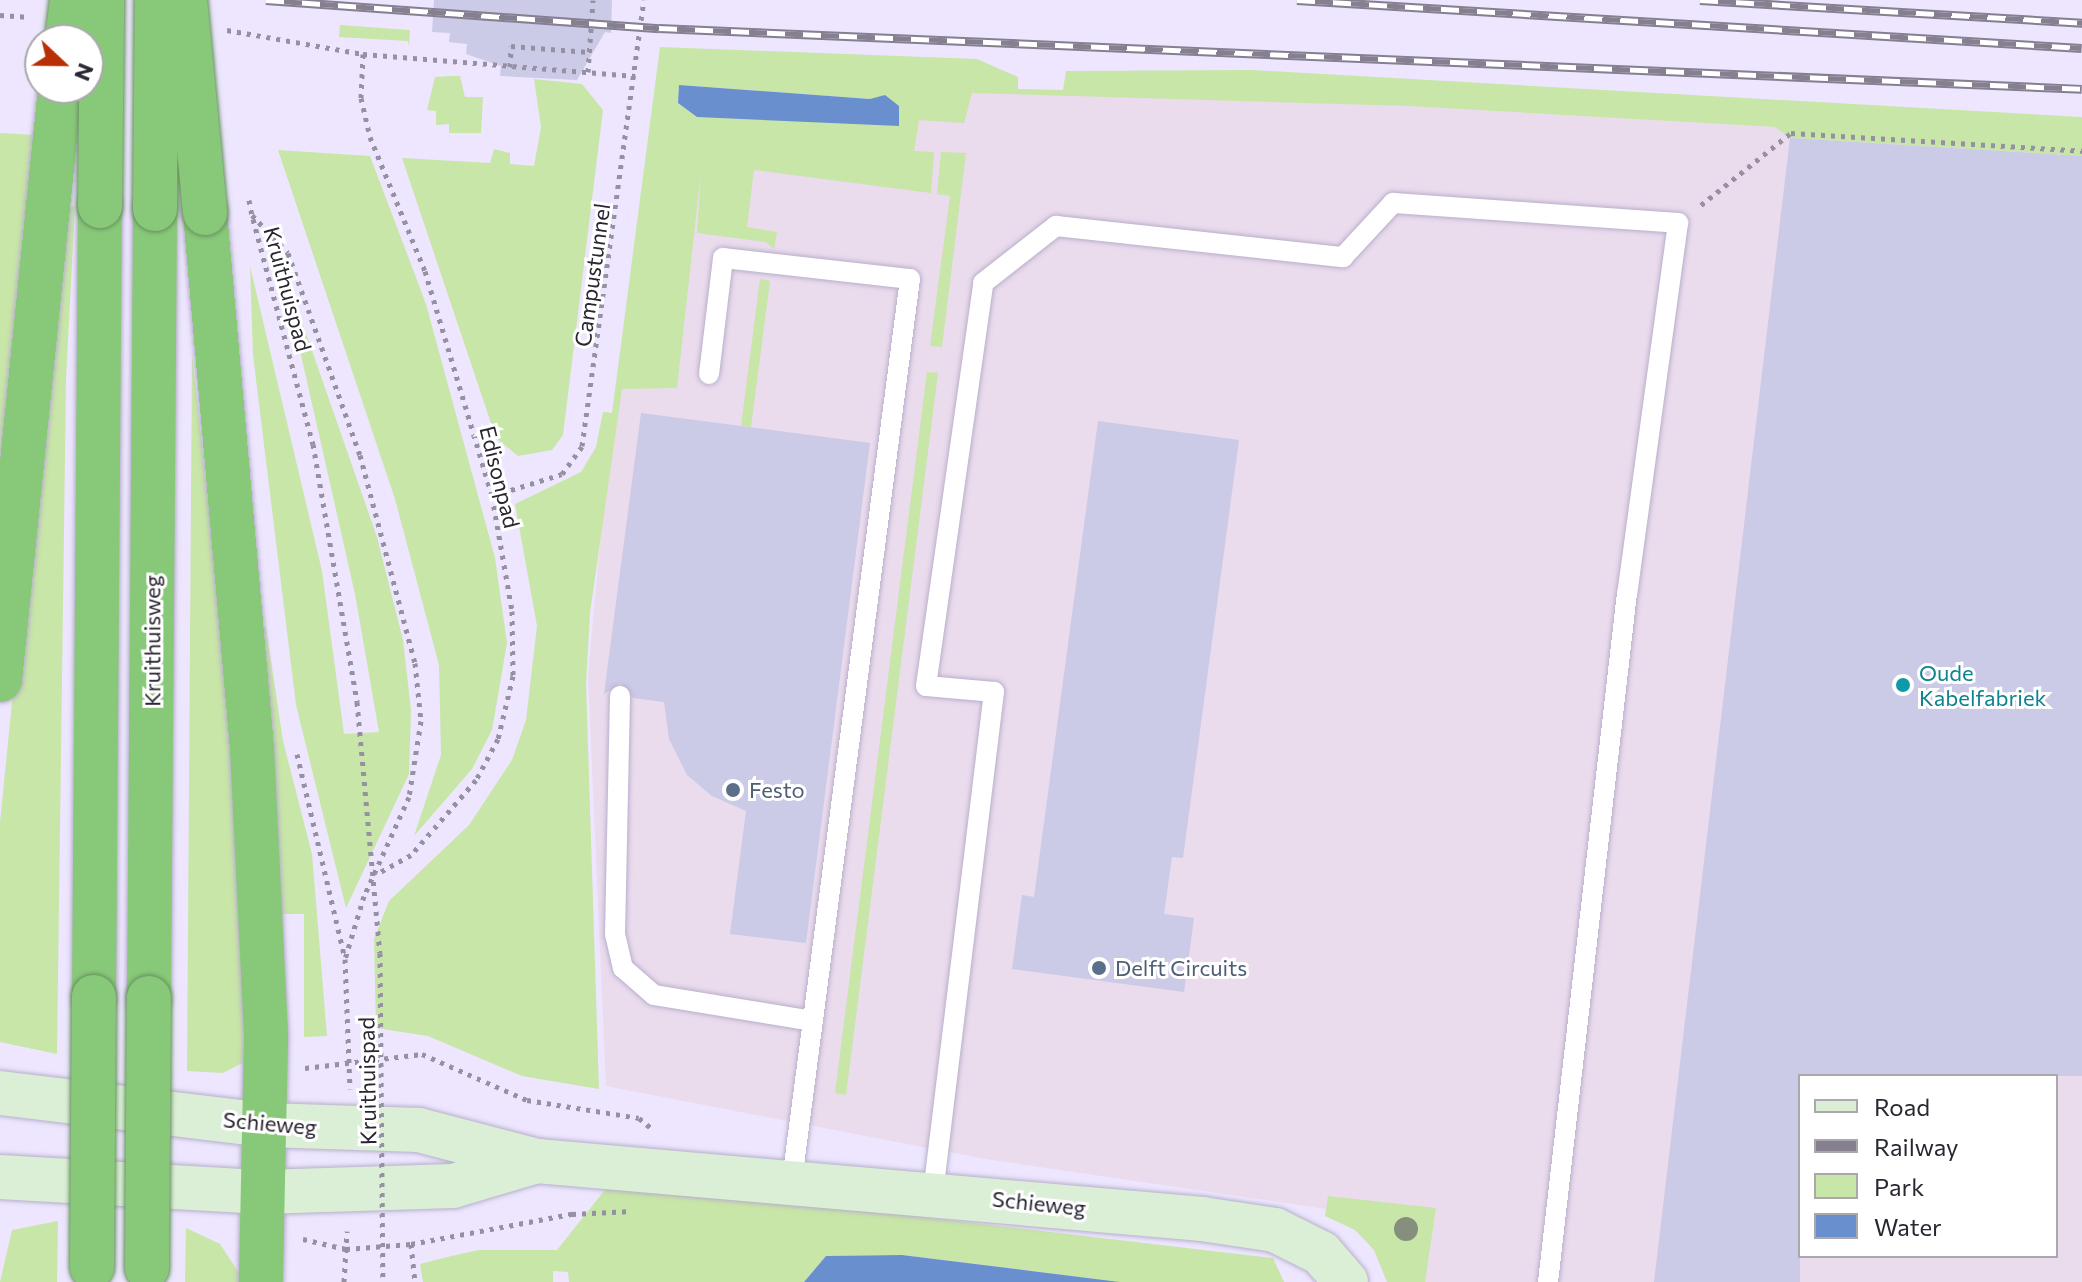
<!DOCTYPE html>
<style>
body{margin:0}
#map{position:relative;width:2082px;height:1282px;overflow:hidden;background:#ede6fe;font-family:Commissioner,sans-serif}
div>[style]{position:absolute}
.industrial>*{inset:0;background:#eadbed}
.green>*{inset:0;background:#c8e6a7}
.water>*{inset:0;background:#6a8fcf}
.building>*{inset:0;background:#cbcae7}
.path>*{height:5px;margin-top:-2.5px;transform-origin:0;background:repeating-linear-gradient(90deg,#9690a3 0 4px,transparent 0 10px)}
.roads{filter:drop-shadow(0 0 2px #b8afcb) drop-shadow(0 0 2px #b8afcb)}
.lane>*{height:20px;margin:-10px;padding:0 10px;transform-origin:10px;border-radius:10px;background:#fff}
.secondary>*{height:44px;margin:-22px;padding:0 22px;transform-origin:22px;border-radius:22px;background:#dbefd7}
.highway>*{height:44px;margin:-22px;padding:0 22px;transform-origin:22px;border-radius:22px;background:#88c979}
.rail>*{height:9px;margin-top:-4.5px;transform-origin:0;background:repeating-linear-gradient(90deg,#fff 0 18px,#857f90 0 36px);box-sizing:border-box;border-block:2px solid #857f90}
.path-bridge>*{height:5px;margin-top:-2.5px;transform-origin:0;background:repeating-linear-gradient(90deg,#9690a3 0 4px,transparent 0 10px)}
.bridges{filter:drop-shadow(0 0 2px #679060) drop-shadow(0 0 2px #679060)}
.highway-bridge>*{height:44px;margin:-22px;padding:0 22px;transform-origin:22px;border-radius:22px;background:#88c979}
.trees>*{width:24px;height:24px;margin:-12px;border-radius:50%;background:#868f7d}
.dots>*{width:22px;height:22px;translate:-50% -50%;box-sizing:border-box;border:4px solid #fff;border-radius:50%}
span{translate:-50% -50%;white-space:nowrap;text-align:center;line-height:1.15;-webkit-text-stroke:6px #fff;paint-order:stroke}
.street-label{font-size:22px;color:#2a2631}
.culture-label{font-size:22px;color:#0d838f}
.left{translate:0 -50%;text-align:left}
.service-label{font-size:22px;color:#4e5e75}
.legend{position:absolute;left:1798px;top:1074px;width:260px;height:184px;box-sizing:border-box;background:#fff;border:2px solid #aaa8ad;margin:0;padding:10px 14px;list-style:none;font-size:24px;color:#2a2631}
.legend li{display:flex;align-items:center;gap:16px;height:40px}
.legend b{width:40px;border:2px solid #aaa8ad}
.north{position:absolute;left:24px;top:24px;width:80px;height:80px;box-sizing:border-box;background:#fff;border:2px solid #aaa8ad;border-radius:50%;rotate:112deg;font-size:22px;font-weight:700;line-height:32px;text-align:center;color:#2a2631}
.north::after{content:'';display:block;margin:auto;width:28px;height:36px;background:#b92f06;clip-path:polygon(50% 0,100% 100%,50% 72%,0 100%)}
</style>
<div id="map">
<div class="industrial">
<div style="clip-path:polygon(evenodd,972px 92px,1408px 106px,1775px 127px,1790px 138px,2082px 156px,2082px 1282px,1388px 1282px,1395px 1219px,985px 1159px,606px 1086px,588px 675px,612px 413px,652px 137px,919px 120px,972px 92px,1800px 1076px,2056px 1076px,2056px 1256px,1800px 1256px,1800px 1076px)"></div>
</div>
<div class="green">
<div style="clip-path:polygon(340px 25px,410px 30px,409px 47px,408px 41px,339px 37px)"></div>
<div style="clip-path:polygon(evenodd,660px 47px,977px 59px,1018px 77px,1018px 89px,1063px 90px,1066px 71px,1251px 70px,2082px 117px,2082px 156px,1790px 138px,1775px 127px,1408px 106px,972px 93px,964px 123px,919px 120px,914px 151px,934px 152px,931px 193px,754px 170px,747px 227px,777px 232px,774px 249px,766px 242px,697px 233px,701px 172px,677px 388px,622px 389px,590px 613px,586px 684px,599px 1089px,522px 1076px,428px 1036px,376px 1028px,374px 939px,389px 901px,469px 825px,512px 760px,526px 720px,537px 626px,515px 504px,581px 472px,596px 447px,603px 412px,612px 413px,660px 47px,679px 85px,870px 99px,678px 103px,679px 85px)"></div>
<div style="clip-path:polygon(452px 76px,460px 76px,465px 97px,483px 97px,481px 133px,449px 133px,449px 124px,436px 125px,436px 111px,427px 110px,435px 77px)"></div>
<div style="clip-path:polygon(534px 79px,582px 84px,603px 110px,563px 435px,552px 450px,518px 456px,496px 438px,402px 158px,490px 163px,494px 149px,510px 153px,510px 164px,534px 166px,541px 127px)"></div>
<div style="clip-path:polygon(0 133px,35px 135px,0 508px)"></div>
<div style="clip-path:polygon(278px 150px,370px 156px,426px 304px,495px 558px,507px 643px,492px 730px,472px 769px,414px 836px,441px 755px,439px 665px,395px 499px)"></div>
<div style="clip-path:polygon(941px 152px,966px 153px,942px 347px,930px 346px,950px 196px,937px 194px)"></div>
<div style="clip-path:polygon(62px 206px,75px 206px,66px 379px,57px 1054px,0 1042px,0 822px)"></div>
<div style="clip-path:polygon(278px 253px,377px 537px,403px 640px,411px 710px,409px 774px,346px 908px,296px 705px,253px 355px,250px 266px,322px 571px,344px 734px,379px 732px,355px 594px)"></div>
<div style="clip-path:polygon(760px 279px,770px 281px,751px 427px,741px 426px)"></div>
<div style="clip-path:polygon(192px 354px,231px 711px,250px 1059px,223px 1073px,187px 1071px)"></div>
<div style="clip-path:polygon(927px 372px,938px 373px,846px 1095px,835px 1093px)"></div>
<div style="clip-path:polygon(256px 626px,266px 627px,283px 741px,312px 854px,327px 1036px,304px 1037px,304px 914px,282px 914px)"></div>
<div style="clip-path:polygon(608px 1186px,741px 1196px,1273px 1258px,1284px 1282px,1120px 1282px,902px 1255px,826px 1256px,804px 1282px,569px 1282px,568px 1272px,553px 1271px,553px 1282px,423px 1282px,420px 1264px,447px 1257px,479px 1250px,557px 1250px)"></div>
<div style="clip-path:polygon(1328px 1196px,1436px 1208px,1425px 1282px,1387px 1282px,1374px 1250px,1355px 1230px,1325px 1216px)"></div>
<div style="clip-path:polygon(58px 1221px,57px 1282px,0 1282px,12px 1230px)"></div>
<div style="clip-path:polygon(186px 1228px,220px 1244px,245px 1282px,185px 1282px)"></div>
</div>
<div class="water">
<div style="clip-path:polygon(679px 85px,870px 99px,885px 95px,899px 106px,899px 126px,697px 117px,678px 103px)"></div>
<div style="clip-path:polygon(902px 1255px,1120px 1282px,804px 1282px,826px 1256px)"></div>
</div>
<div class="building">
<div style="clip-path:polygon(434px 0,612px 0,611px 33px,605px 32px,577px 80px,500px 76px,501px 66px,466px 54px,467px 44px,449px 42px,450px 33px,432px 32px)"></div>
<div style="clip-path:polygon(1790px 138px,2082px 156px,2082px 1076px,1800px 1076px,1800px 1282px,1654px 1282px)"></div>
<div style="clip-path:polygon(641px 413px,870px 443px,806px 943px,730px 934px,746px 811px,712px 796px,687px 775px,669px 739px,664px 702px,633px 698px,621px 683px,604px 694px)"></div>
<div style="clip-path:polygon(1098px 421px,1239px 440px,1183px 858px,1172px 857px,1164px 914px,1194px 918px,1184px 992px,1012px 969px,1022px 895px,1034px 897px)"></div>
</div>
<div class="path">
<div style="left:0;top:15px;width:30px;rotate:4deg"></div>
<div style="left:227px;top:30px;width:138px;rotate:10deg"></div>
<div style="left:363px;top:54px;width:273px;rotate:4.6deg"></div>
<div style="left:363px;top:54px;width:44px;rotate:92.6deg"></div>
<div style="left:361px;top:98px;width:40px;rotate:77deg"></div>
<div style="left:370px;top:137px;width:145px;rotate:67.7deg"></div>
<div style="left:425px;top:271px;width:235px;rotate:73.4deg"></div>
<div style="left:492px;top:496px;width:117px;rotate:80.1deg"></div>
<div style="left:512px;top:611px;width:65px;rotate:89.1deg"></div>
<div style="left:513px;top:676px;width:65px;rotate:103.4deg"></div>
<div style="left:498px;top:739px;width:47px;rotate:118.2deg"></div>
<div style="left:476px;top:780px;width:99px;rotate:130.9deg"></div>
<div style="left:411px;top:855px;width:38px;rotate:151deg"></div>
<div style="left:510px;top:67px;width:21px;rotate:-87deg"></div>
<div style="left:511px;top:46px;width:78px;rotate:4.4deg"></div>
<div style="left:588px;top:72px;width:72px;rotate:-86deg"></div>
<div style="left:1701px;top:205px;width:115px;rotate:-38.7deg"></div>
<div style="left:1791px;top:133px;width:292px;rotate:3.5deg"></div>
<div style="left:252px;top:215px;width:52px;rotate:46.5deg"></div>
<div style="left:288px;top:253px;width:214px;rotate:70.4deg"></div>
<div style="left:360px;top:455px;width:215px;rotate:75.2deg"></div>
<div style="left:415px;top:663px;width:58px;rotate:84.1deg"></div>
<div style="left:421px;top:721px;width:77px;rotate:99deg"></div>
<div style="left:409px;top:797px;width:109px;rotate:114.4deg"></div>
<div style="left:364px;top:896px;width:66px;rotate:106.8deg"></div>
<div style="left:345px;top:959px;width:130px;rotate:87.8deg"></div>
<div style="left:253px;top:219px;width:233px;rotate:75.1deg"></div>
<div style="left:313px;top:444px;width:262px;rotate:80.3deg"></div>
<div style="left:492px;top:496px;width:73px;rotate:-17.4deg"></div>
<div style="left:562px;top:474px;width:34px;rotate:-54deg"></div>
<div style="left:582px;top:446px;width:450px;rotate:-82.1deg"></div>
<div style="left:297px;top:754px;width:210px;rotate:76.8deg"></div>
<div style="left:305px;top:1068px;width:118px;rotate:-6.8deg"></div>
<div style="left:422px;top:1054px;width:115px;rotate:23.7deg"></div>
<div style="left:527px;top:1100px;width:113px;rotate:9.1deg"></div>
<div style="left:639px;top:1118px;width:16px;rotate:40deg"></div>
<div style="left:303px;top:1239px;width:44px;rotate:13.1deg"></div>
<div style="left:346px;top:1249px;width:65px;rotate:-4.4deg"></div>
<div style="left:411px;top:1244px;width:164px;rotate:-10.6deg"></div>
<div style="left:572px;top:1214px;width:60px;rotate:-2.9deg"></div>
<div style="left:411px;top:1244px;width:38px;rotate:84deg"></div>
<div style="left:344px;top:1282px;width:51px;rotate:-86.6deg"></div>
</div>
<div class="roads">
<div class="lane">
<div style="left:709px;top:374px;width:117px;rotate:-83.1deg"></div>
<div style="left:723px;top:258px;width:188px;rotate:6.4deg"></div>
<div style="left:910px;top:279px;width:909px;rotate:97.46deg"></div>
<div style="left:620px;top:696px;width:238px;rotate:91.2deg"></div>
<div style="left:615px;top:934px;width:35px;rotate:77deg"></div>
<div style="left:623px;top:968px;width:41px;rotate:41.1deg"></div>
<div style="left:654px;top:995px;width:161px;rotate:9.3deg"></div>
<div style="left:933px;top:1193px;width:505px;rotate:-83.06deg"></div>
<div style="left:994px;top:692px;width:68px;rotate:-175deg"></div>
<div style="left:926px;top:686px;width:407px;rotate:-81.9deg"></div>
<div style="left:983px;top:283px;width:93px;rotate:-38deg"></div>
<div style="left:1056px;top:226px;width:289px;rotate:6.2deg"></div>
<div style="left:1343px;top:257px;width:74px;rotate:-47.2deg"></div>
<div style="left:1393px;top:203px;width:286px;rotate:4deg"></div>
<div style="left:1678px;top:223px;width:373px;rotate:97.8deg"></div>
<div style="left:1627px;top:593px;width:694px;rotate:96.54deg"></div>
</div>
<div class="secondary">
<div style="left:0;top:1093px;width:268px;rotate:6.9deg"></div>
<div style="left:266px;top:1125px;width:153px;rotate:1.9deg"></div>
<div style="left:419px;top:1130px;width:122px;rotate:14.7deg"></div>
<div style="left:537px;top:1161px;width:668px;rotate:4.98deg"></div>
<div style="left:1202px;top:1219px;width:74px;rotate:8.6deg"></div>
<div style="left:1275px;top:1230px;width:51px;rotate:26.6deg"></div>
<div style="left:1321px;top:1253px;width:38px;rotate:49deg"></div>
<div style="left:0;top:1177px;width:263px;rotate:3.3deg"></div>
<div style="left:263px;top:1192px;width:190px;rotate:-1.8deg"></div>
<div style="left:453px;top:1186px;width:88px;rotate:-16.6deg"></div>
</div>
<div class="highway">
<div style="left:205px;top:213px;width:537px;rotate:84.98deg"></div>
<div style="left:252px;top:748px;width:290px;rotate:87.2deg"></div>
<div style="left:266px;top:1038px;width:244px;rotate:91.2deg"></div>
<div style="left:0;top:680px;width:595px;rotate:-84.21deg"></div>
<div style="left:94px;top:997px;width:791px;rotate:-89.57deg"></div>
<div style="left:149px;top:998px;width:789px;rotate:-89.56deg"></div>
</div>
</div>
<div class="rail">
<div style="left:266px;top:0;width:394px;rotate:4.1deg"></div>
<div style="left:659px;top:28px;width:1424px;rotate:2.45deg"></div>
<div style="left:1297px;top:0;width:786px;rotate:3.5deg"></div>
<div style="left:1700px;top:0;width:383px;rotate:3.4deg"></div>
</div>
<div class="path-bridge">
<div style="left:249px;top:200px;width:15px;rotate:79deg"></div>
<div style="left:357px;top:702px;width:252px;rotate:84.8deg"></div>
<div style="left:380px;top:953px;width:329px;rotate:89.5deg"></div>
</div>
<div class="bridges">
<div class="highway-bridge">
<div style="left:185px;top:0;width:214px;rotate:84.6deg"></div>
<div style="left:67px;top:40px;width:40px;rotate:-82.9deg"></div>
<div style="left:100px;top:206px;width:206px;rotate:-89.4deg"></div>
<div style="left:155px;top:209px;width:209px;rotate:-89.5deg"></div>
<div style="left:92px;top:1267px;width:270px;rotate:-89.6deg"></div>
<div style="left:147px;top:1268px;width:270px;rotate:-89.6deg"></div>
</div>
</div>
<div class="trees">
<div style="left:1406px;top:1229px"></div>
</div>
<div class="dots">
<div style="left:1903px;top:685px;background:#0f9aa8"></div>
<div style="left:733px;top:790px;background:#5c6f8a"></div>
<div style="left:1099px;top:968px;background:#5c6f8a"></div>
</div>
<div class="street-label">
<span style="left:592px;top:275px;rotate:-82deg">Campustunnel</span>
<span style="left:288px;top:289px;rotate:75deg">Kruithuispad</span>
<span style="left:500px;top:477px;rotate:76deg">Edisonpad</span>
<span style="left:152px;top:641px;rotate:-90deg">Kruithuisweg</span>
<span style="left:367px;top:1081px;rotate:-91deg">Kruithuispad</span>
<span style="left:270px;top:1123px;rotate:5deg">Schieweg</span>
<span style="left:1039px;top:1203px;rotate:6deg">Schieweg</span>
</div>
<div class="culture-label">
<span class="left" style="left:1919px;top:685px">Oude<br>Kabelfabriek</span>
</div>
<div class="service-label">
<span class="left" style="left:749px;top:790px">Festo</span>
<span class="left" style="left:1115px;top:968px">Delft Circuits</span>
</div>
<ul class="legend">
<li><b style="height:10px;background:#dbefd7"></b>Road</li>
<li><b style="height:10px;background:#857f90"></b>Railway</li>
<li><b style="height:22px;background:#c8e6a7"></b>Park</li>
<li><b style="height:22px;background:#6a8fcf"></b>Water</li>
</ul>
<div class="north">N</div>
</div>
